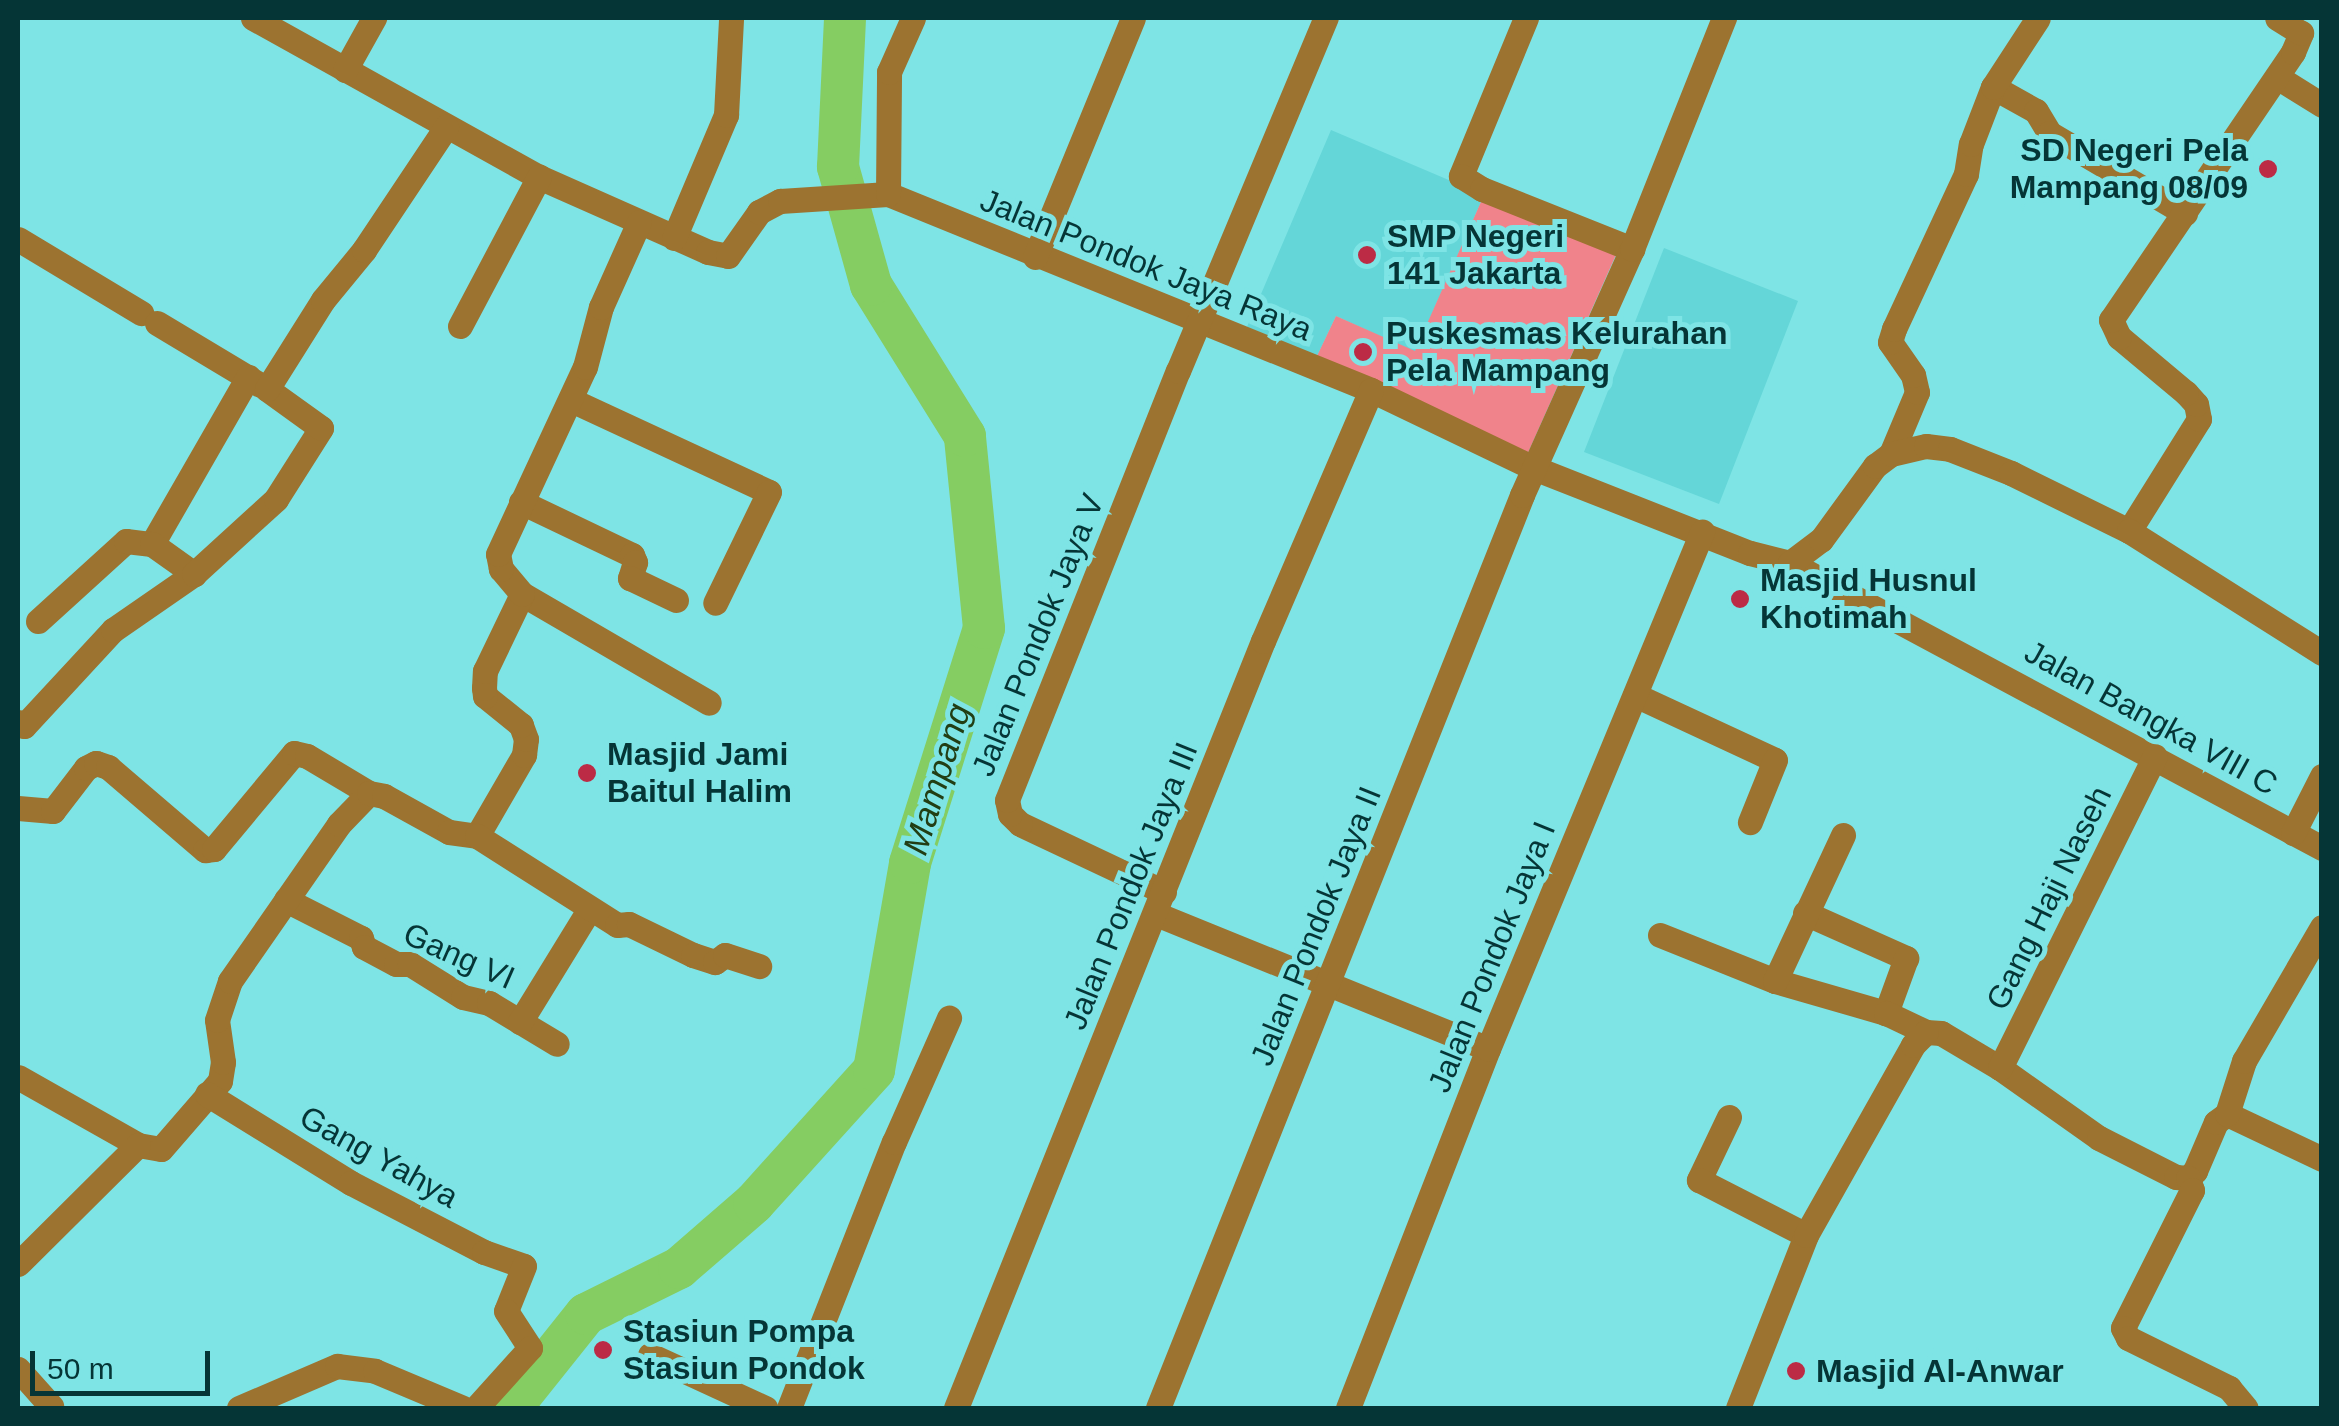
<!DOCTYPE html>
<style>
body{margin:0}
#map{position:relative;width:2339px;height:1426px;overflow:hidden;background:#7ee4e5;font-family:Arial,sans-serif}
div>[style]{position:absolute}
.built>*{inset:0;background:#64d6d8}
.green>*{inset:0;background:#f0838b}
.river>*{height:42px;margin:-21px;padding:0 21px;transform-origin:21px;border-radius:21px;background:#85cd62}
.minor>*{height:25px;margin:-12.5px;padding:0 12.5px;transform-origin:12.5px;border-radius:12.5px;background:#9c7330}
.dots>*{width:28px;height:28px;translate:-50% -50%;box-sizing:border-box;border:5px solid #7ee4e5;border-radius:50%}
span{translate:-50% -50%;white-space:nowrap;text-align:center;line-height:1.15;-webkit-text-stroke:10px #7ee4e5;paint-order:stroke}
.poi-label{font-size:32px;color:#053536;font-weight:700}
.right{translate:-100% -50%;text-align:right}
.left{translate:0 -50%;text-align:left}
.street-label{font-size:32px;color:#053536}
.water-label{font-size:35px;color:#223e14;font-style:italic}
.frame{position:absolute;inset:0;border:20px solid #053536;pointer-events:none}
.scale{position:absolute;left:30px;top:1351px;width:180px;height:45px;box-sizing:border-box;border:5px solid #053536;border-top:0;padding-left:12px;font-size:30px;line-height:35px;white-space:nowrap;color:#053536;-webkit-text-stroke:8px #7ee4e5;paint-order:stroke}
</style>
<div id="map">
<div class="built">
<div style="clip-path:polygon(1331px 130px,1484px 195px,1415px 352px,1336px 316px,1317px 356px,1247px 327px)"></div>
<div style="clip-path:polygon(1664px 248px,1798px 301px,1719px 504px,1584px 452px)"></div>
</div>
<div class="green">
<div style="clip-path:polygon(1484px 195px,1619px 248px,1527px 455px,1317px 356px,1336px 316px,1415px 351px)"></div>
</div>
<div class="river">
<div style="left:511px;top:1408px;width:120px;rotate:-51.4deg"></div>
<div style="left:586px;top:1314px;width:104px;rotate:-26.3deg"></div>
<div style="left:679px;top:1268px;width:99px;rotate:-40.9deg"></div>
<div style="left:754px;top:1203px;width:179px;rotate:-47.9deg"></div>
<div style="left:874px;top:1070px;width:210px;rotate:-80.1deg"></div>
<div style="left:910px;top:863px;width:246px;rotate:-72.5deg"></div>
<div style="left:984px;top:628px;width:193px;rotate:-95.7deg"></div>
<div style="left:965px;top:436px;width:178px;rotate:-121.9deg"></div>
<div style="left:871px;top:285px;width:123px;rotate:-105.6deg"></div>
<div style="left:838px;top:167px;width:149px;rotate:-87.3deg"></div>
</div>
<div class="minor">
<div style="left:253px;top:18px;width:327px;rotate:29.1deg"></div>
<div style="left:539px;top:177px;width:185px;rotate:23.9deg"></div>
<div style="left:708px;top:252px;width:20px;rotate:11deg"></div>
<div style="left:728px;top:256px;width:54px;rotate:-54.8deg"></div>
<div style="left:759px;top:212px;width:24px;rotate:-28deg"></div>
<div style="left:780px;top:201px;width:108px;rotate:-3.7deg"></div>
<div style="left:888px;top:194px;width:521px;rotate:22.09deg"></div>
<div style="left:1371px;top:390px;width:181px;rotate:25.6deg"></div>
<div style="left:1534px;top:468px;width:232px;rotate:21.5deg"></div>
<div style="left:1750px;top:553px;width:41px;rotate:14deg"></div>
<div style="left:1790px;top:563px;width:604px;rotate:28.18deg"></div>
<div style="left:1526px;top:18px;width:171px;rotate:112.4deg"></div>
<div style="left:1461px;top:176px;width:25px;rotate:32deg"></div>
<div style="left:1482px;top:189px;width:162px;rotate:21.8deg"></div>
<div style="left:345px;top:70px;width:60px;rotate:-60.9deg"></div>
<div style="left:2277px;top:77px;width:53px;rotate:31.9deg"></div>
<div style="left:1993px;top:87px;width:49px;rotate:29.2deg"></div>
<div style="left:2036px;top:111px;width:26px;rotate:59deg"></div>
<div style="left:2049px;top:133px;width:158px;rotate:30.5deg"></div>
<div style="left:888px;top:194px;width:122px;rotate:-89.5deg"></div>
<div style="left:889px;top:72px;width:59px;rotate:-66deg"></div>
<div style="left:674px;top:238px;width:134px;rotate:-67.1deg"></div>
<div style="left:726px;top:115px;width:97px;rotate:-87deg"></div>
<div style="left:18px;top:239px;width:144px;rotate:31deg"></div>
<div style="left:1035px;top:257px;width:258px;rotate:-67.7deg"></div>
<div style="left:157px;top:323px;width:120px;rotate:31deg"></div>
<div style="left:460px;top:326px;width:169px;rotate:-62.1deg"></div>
<div style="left:571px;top:400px;width:218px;rotate:24.9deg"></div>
<div style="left:769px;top:492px;width:123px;rotate:115.9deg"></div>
<div style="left:1891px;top:454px;width:67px;rotate:-67.2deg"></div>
<div style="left:1917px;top:392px;width:17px;rotate:-103deg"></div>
<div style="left:1913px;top:375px;width:40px;rotate:-124.9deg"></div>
<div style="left:1890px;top:342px;width:14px;rotate:-73deg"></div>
<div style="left:1894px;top:329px;width:171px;rotate:-65.1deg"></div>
<div style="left:1966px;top:174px;width:30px;rotate:-81deg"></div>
<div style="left:1971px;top:144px;width:61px;rotate:-68.9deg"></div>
<div style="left:1993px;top:87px;width:82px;rotate:-56.9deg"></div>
<div style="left:521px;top:502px;width:123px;rotate:25.5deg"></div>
<div style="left:632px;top:555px;width:8px;rotate:67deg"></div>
<div style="left:635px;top:562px;width:17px;rotate:107deg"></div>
<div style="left:630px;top:578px;width:51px;rotate:25.6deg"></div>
<div style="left:2129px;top:531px;width:132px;rotate:-58deg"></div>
<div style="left:2199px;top:419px;width:15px;rotate:-101deg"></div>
<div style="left:2196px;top:404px;width:15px;rotate:-132deg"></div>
<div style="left:2186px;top:393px;width:87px;rotate:-140.1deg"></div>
<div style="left:2119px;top:337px;width:19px;rotate:-115deg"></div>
<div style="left:2111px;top:320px;width:324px;rotate:-55.8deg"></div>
<div style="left:2293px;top:52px;width:21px;rotate:-67deg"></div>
<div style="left:2301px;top:33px;width:28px;rotate:-148deg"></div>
<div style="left:152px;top:544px;width:193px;rotate:-60.1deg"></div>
<div style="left:1790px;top:563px;width:39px;rotate:-37deg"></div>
<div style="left:1821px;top:540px;width:92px;rotate:-53.9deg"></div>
<div style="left:1875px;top:466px;width:20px;rotate:-37deg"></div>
<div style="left:1891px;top:454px;width:36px;rotate:-13deg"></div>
<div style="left:1926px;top:446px;width:24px;rotate:7deg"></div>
<div style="left:1950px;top:449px;width:66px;rotate:21.5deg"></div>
<div style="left:2011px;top:473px;width:131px;rotate:26.2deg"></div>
<div style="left:2129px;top:531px;width:228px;rotate:32.3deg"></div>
<div style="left:522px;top:594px;width:216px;rotate:30.2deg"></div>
<div style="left:38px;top:621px;width:119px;rotate:-42.3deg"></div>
<div style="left:126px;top:541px;width:26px;rotate:7deg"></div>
<div style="left:152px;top:544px;width:52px;rotate:35.5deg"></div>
<div style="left:1635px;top:695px;width:154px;rotate:24.9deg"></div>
<div style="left:1775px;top:760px;width:67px;rotate:112deg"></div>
<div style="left:18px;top:722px;width:7px;rotate:34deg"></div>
<div style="left:24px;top:726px;width:131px;rotate:-47.2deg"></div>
<div style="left:113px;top:630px;width:98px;rotate:-34.7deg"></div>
<div style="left:194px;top:574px;width:111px;rotate:-42.4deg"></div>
<div style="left:276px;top:499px;width:84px;rotate:-57.6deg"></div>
<div style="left:321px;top:428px;width:67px;rotate:-144.2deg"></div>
<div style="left:267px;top:389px;width:105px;rotate:-57.8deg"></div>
<div style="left:323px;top:300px;width:65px;rotate:-50.6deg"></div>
<div style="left:364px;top:250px;width:148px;rotate:-56.3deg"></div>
<div style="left:18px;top:808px;width:35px;rotate:5deg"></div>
<div style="left:53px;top:811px;width:54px;rotate:-52.5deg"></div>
<div style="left:86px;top:768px;width:11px;rotate:-27deg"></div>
<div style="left:96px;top:763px;width:13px;rotate:18deg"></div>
<div style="left:108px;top:767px;width:128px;rotate:40.6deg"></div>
<div style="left:205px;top:850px;width:9px;rotate:-6deg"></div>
<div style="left:214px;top:849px;width:125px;rotate:-50.2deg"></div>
<div style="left:294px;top:753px;width:13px;rotate:13deg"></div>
<div style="left:307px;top:756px;width:72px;rotate:30.8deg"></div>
<div style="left:2293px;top:833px;width:64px;rotate:-63deg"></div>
<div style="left:477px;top:836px;width:94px;rotate:-59.9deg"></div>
<div style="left:524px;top:755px;width:16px;rotate:-83deg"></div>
<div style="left:526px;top:739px;width:15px;rotate:-110deg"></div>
<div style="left:521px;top:725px;width:46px;rotate:-141.1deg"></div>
<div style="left:485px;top:696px;width:8px;rotate:-97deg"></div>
<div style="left:484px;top:688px;width:17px;rotate:-87deg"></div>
<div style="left:485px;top:671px;width:85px;rotate:-64.3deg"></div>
<div style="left:522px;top:594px;width:33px;rotate:-130deg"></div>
<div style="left:501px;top:569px;width:15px;rotate:-101deg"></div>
<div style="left:498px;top:554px;width:206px;rotate:-65.1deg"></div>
<div style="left:585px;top:367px;width:62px;rotate:-75.1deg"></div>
<div style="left:601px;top:307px;width:93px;rotate:-65.9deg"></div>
<div style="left:1164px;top:892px;width:159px;rotate:-154.7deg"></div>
<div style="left:1020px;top:824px;width:14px;rotate:-135deg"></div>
<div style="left:1010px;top:814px;width:14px;rotate:-102deg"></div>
<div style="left:1007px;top:800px;width:462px;rotate:-68.3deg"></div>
<div style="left:1178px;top:371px;width:383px;rotate:-67.3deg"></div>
<div style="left:286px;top:900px;width:84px;rotate:26.9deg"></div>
<div style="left:361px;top:938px;width:9px;rotate:72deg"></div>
<div style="left:364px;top:947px;width:36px;rotate:28deg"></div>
<div style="left:396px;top:964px;width:14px"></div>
<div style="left:410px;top:964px;width:62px;rotate:31.9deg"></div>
<div style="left:463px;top:997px;width:27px;rotate:13deg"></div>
<div style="left:489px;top:1003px;width:79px;rotate:31.1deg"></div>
<div style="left:1805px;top:913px;width:111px;rotate:24deg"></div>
<div style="left:1906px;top:958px;width:59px;rotate:110deg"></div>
<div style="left:1156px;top:914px;width:358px;rotate:22.1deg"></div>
<div style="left:1660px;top:935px;width:124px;rotate:21.8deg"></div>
<div style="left:1775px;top:981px;width:116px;rotate:16.1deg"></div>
<div style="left:1886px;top:1013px;width:44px;rotate:25.4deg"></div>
<div style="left:1926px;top:1032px;width:15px;rotate:4deg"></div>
<div style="left:1941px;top:1033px;width:69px;rotate:30.7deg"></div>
<div style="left:2000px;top:1068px;width:121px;rotate:35.3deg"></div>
<div style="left:2099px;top:1138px;width:86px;rotate:26.9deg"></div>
<div style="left:2176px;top:1177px;width:12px;rotate:5deg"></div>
<div style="left:2188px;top:1178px;width:10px;rotate:-45deg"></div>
<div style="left:2195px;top:1171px;width:53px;rotate:-66.8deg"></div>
<div style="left:2216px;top:1122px;width:14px;rotate:-36deg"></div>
<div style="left:2227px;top:1114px;width:105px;rotate:25.3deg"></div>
<div style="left:1775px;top:981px;width:161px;rotate:-65deg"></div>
<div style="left:520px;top:1022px;width:132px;rotate:-58.4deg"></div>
<div style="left:2000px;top:1068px;width:348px;rotate:-63.6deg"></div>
<div style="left:18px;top:1077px;width:138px;rotate:29.5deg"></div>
<div style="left:138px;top:1145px;width:23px;rotate:10deg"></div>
<div style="left:161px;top:1149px;width:90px;rotate:-49.1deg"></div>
<div style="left:220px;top:1081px;width:19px;rotate:-81deg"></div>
<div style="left:223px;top:1062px;width:42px;rotate:-98.1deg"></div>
<div style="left:217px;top:1020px;width:41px;rotate:-71.6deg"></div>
<div style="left:230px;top:981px;width:191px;rotate:-55.2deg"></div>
<div style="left:339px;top:824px;width:43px;rotate:-45.9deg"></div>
<div style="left:369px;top:793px;width:15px;rotate:11deg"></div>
<div style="left:384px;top:796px;width:74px;rotate:29deg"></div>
<div style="left:449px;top:832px;width:28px;rotate:8deg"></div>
<div style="left:477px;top:836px;width:166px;rotate:32.4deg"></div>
<div style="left:617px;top:925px;width:12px;rotate:-5deg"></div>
<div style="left:629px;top:924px;width:71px;rotate:25.8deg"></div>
<div style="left:693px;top:955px;width:23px;rotate:18deg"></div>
<div style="left:715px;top:962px;width:12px;rotate:-35deg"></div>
<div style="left:725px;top:955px;width:36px;rotate:18deg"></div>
<div style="left:207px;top:1094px;width:169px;rotate:31.7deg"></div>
<div style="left:351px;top:1183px;width:150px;rotate:27.4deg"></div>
<div style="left:484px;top:1252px;width:42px;rotate:19.3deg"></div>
<div style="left:524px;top:1266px;width:48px;rotate:111.8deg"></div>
<div style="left:506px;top:1311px;width:44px;rotate:57deg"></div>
<div style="left:530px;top:1348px;width:81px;rotate:132deg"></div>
<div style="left:2227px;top:1114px;width:56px;rotate:-72.2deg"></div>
<div style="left:2244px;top:1061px;width:155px;rotate:-59.8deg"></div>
<div style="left:1729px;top:1117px;width:70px;rotate:115.5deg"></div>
<div style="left:1699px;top:1180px;width:120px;rotate:27.2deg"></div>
<div style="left:2188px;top:1178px;width:13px;rotate:72deg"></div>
<div style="left:2192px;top:1190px;width:154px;rotate:116.6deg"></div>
<div style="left:2123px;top:1328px;width:11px;rotate:63deg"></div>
<div style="left:2128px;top:1338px;width:113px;rotate:26.3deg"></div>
<div style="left:2229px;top:1388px;width:26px;rotate:50deg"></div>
<div style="left:18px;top:1264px;width:169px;rotate:-44.8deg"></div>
<div style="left:650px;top:1355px;width:127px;rotate:24.7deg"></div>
<div style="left:18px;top:1369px;width:50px;rotate:48.3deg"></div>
<div style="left:239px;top:1408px;width:107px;rotate:-23.2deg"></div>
<div style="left:337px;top:1366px;width:38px;rotate:7deg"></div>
<div style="left:375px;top:1371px;width:95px;rotate:22.8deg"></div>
<div style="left:789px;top:1408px;width:286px;rotate:-68.5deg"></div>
<div style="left:894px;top:1142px;width:136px;rotate:-66.1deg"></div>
<div style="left:956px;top:1408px;width:826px;rotate:-68.19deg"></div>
<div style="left:1263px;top:641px;width:273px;rotate:-66.7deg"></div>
<div style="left:1158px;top:1408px;width:983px;rotate:-68.26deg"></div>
<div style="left:1522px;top:495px;width:269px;rotate:-65.9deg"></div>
<div style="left:1632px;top:249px;width:249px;rotate:-68.3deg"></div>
<div style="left:1348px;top:1408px;width:385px;rotate:-68.7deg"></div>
<div style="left:1488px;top:1049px;width:560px;rotate:-67.51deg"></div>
<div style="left:1738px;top:1408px;width:186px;rotate:-68.5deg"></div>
<div style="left:1806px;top:1235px;width:218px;rotate:-60.6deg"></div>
<div style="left:1913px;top:1045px;width:18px;rotate:-45deg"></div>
</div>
<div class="dots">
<div style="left:2268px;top:169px;background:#bc2b45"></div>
<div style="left:1367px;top:255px;background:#bc2b45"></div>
<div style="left:1363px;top:352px;background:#bc2b45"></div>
<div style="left:1740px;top:599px;background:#bc2b45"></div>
<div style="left:587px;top:773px;background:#bc2b45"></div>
<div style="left:603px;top:1350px;background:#bc2b45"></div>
<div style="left:1796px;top:1371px;background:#bc2b45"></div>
</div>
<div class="poi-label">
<span class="right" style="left:2248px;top:169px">SD Negeri Pela<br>Mampang 08/09</span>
<span class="left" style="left:1387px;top:255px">SMP Negeri<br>141 Jakarta</span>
<span class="left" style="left:1386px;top:352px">Puskesmas Kelurahan<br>Pela Mampang</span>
<span class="left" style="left:1760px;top:599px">Masjid Husnul<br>Khotimah</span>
<span class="left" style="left:607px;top:773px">Masjid Jami<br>Baitul Halim</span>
<span class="left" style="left:623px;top:1350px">Stasiun Pompa<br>Stasiun Pondok</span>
<span class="left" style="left:1816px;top:1371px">Masjid Al-Anwar</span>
</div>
<div class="street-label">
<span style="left:1146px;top:265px;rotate:22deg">Jalan Pondok Jaya Raya</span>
<span style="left:1038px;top:635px;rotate:-68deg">Jalan Pondok Jaya V</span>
<span style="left:2151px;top:718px;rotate:29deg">Jalan Bangka VIII C</span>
<span style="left:1131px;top:886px;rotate:-68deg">Jalan Pondok Jaya III</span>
<span style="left:2049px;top:898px;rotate:-64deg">Gang Haji Naseh</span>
<span style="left:1316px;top:926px;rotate:-68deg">Jalan Pondok Jaya II</span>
<span style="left:459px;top:956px;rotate:24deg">Gang VI</span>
<span style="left:1492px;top:957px;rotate:-68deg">Jalan Pondok Jaya I</span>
<span style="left:379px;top:1157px;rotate:29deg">Gang Yahya</span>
</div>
<div class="water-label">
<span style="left:937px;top:779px;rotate:-73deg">Mampang</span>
</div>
<div class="frame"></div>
<div class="scale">50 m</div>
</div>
